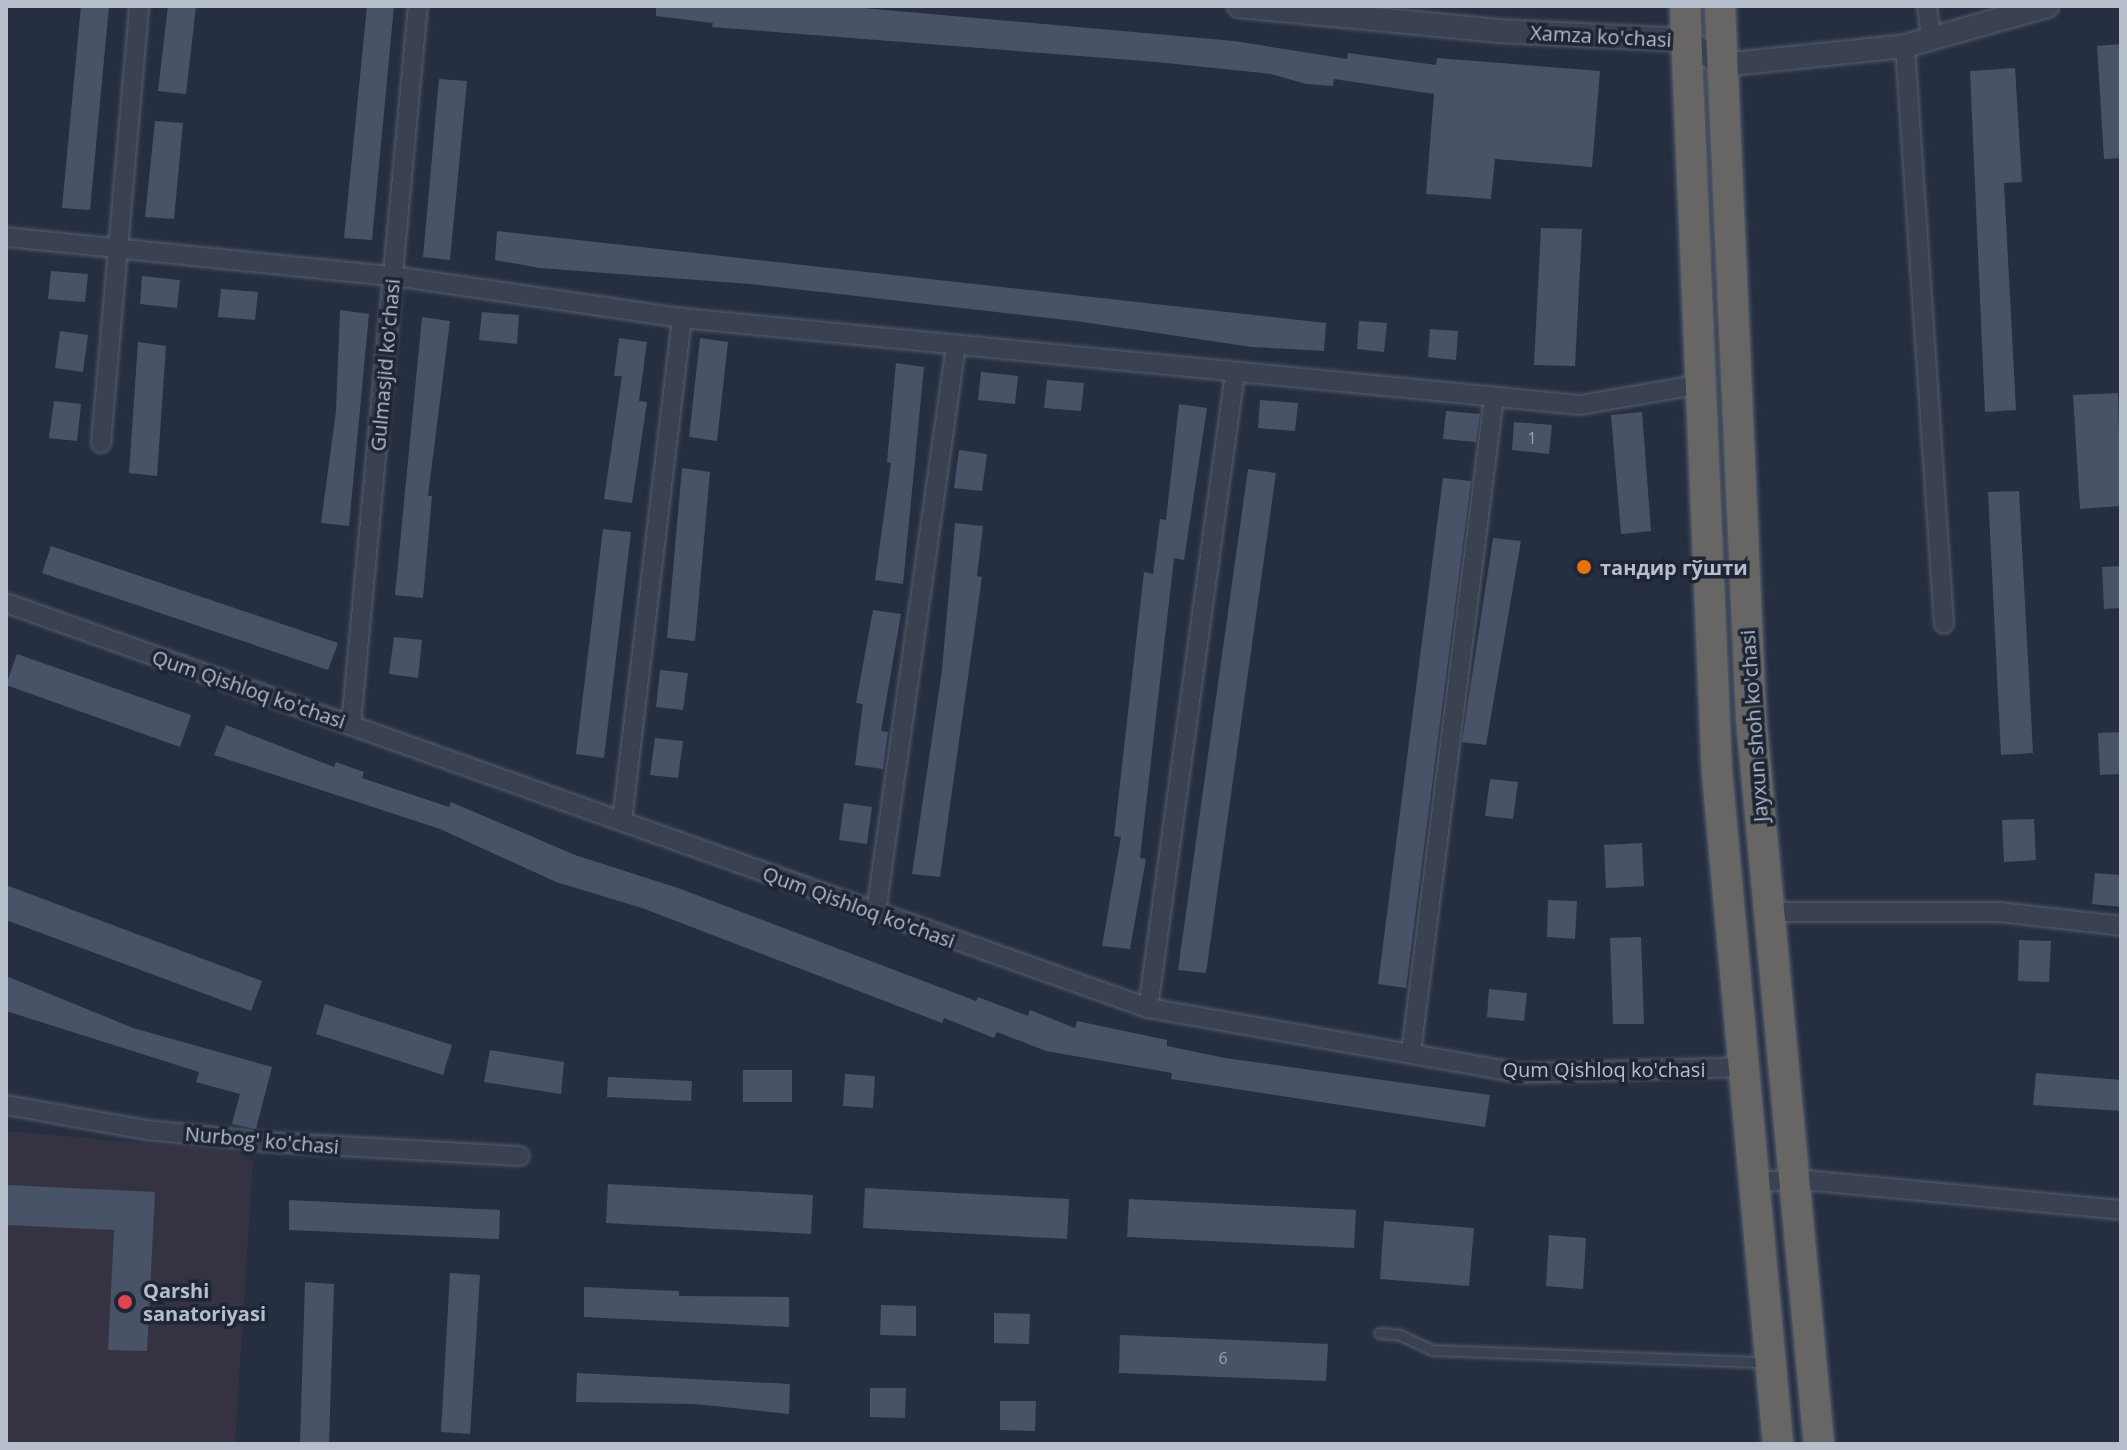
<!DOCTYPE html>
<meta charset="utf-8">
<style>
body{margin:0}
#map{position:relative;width:2127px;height:1450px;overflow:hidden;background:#252f41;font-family:"Open Sans",sans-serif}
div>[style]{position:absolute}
.medical>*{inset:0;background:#353242}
.building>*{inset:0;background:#495368}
.roads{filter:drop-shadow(0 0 2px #575f6e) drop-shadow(0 0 2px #575f6e)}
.service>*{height:9px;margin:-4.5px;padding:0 4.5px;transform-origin:4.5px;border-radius:4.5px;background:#3a4151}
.minor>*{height:18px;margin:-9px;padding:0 9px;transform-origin:9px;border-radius:9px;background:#3a4151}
.tertiary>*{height:22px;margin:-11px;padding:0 11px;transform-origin:11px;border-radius:11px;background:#3a4151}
.trunk>*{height:30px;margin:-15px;padding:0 15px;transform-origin:15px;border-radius:15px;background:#686664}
.dots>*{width:22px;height:22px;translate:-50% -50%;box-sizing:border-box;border:4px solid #1e2636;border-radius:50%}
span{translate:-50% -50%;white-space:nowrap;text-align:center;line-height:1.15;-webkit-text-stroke:7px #1e2636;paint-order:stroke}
.number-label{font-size:16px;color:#9ba2b2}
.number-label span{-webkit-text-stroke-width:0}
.street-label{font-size:20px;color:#b6bdcb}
.poi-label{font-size:20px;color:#b6bdcb;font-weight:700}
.left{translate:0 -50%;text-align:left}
.frame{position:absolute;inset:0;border:8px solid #b6bdcb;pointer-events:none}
</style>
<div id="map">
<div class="medical">
<div style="clip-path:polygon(6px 1131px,234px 1151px,253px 1160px,235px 1444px,6px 1444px)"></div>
</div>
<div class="building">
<div style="clip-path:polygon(81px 6px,109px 6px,90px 210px,62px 208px)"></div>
<div style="clip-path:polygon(168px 6px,196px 6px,186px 94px,158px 91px)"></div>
<div style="clip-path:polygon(367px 6px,394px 6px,372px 240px,344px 238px)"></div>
<div style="clip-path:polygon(656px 6px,841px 6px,1234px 41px,1347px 59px,1348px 53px,1436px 65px,1437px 58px,1600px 71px,1592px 167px,1495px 159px,1491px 199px,1426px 194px,1434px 94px,1334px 79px,1333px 86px,1306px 84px,1271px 74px,1157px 62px,712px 27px,713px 23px,656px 16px)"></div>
<div style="clip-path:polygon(2121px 44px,2121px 158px,2104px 159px,2097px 46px)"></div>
<div style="clip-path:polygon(2015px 68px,2022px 182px,2004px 183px,2016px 410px,1985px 412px,1970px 71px)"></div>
<div style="clip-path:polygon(439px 79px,467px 81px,450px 260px,423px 257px)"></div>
<div style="clip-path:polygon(155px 121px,183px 123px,174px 219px,145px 217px)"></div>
<div style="clip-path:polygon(1541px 228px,1582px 229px,1575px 366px,1534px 365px)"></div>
<div style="clip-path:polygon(497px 231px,1326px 323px,1324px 351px,1252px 347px,1076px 321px,750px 284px,540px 268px,495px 260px)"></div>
<div style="clip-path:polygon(51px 271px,88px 274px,85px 302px,48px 299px)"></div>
<div style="clip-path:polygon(142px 276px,180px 280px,177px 308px,140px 304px)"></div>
<div style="clip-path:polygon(221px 289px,258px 292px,255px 320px,218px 317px)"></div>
<div style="clip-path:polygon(340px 310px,369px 314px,349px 526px,321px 523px,336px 411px)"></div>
<div style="clip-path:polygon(482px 312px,519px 315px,517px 344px,479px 340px)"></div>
<div style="clip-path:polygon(422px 317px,450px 321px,428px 496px,432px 496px,423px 598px,395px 595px)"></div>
<div style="clip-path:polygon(1359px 321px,1387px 323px,1384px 352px,1357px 349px)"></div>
<div style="clip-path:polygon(1430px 329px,1458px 331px,1456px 360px,1428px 357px)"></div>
<div style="clip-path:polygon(60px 331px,88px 335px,83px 372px,55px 368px)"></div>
<div style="clip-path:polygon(619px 338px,647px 342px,639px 401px,647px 402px,632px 503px,604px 499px,622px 376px,614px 376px)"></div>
<div style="clip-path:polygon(700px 338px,728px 342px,717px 441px,689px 437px)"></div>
<div style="clip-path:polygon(138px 342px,166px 346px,157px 476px,129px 473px)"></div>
<div style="clip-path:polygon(896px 363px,924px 367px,903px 584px,875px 580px,891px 463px,887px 462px)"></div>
<div style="clip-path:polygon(981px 372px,1018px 376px,1015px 404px,978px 400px)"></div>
<div style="clip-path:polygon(1047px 380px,1084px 383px,1081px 411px,1044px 408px)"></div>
<div style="clip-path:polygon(2118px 393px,2121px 506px,2080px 509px,2073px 395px)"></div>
<div style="clip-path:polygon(1260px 400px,1298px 403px,1295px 431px,1258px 428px)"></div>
<div style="clip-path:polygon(54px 401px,81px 404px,77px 441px,49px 438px)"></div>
<div style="clip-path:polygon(1179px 404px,1207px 408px,1184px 560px,1174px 558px,1140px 858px,1146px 859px,1130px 949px,1102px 946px,1121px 837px,1114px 836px,1144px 572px,1153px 574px,1160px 519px,1166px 520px)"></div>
<div style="clip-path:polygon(1446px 411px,1480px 414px,1476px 442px,1443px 439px)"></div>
<div style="clip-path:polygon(1642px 412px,1651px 531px,1621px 534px,1611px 415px)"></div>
<div style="clip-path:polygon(1514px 422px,1552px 425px,1549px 454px,1512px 450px)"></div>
<div style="clip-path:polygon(959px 450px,987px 454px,982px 491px,954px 488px)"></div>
<div style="clip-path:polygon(682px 468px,710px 472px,695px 641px,667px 638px)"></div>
<div style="clip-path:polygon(1248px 469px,1276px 473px,1206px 973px,1178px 970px)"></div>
<div style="clip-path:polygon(1443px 478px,1471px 481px,1406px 988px,1378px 984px)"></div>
<div style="clip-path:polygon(2019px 491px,2033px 753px,2001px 755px,1988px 492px)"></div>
<div style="clip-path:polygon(955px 523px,983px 526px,977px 576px,982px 577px,940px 877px,912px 874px,942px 670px)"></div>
<div style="clip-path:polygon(603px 529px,631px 532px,604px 758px,576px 754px)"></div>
<div style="clip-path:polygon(1493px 538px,1521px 541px,1486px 745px,1462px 742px)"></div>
<div style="clip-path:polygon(51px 546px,338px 643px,328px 670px,42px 573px)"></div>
<div style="clip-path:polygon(2121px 566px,2121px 608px,2104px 609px,2102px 567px)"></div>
<div style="clip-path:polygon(873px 610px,901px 614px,881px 731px,888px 732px,883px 769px,855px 765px,863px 704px,856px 703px)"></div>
<div style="clip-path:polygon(394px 637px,422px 640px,418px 678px,389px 674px)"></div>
<div style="clip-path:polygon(17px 654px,191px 715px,180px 747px,6px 685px)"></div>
<div style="clip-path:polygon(660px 670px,688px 673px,683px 710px,656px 707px)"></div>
<div style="clip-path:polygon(226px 725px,334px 767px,336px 762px,364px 772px,362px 778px,449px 807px,451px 802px,575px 855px,678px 888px,976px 1001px,978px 997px,1028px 1016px,1030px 1010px,1075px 1028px,1077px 1021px,1167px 1040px,1167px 1046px,1225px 1058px,1490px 1095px,1485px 1127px,1171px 1079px,1172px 1073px,1046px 1051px,997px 1032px,994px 1038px,944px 1018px,942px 1023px,642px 908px,556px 882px,440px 829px,214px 755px)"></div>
<div style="clip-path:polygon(2121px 732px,2121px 774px,2100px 775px,2098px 733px)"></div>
<div style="clip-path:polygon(655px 738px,683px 741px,678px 778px,650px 775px)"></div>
<div style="clip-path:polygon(1490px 779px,1518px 782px,1513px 819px,1485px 816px)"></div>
<div style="clip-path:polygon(844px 803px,872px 807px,867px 844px,839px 840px)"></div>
<div style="clip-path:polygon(2034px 819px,2036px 860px,2004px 862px,2002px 820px)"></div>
<div style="clip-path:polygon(1642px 843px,1644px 886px,1606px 888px,1604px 845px)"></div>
<div style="clip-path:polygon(2095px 873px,2121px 875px,2121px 907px,2092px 904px)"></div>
<div style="clip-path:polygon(6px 885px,262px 981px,251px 1011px,6px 920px)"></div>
<div style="clip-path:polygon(1548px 900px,1577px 901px,1575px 939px,1547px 937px)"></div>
<div style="clip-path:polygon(1641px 937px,1644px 1024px,1613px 1024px,1610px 938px)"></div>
<div style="clip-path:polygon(2019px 940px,2051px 941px,2049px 982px,2018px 981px)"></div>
<div style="clip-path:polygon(6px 976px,133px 1028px,272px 1067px,256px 1129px,232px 1124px,240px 1094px,196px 1082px,199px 1072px,6px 1011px)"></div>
<div style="clip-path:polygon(1489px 989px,1527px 993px,1524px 1021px,1487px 1017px)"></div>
<div style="clip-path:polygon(325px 1004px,452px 1045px,443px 1075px,316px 1034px)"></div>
<div style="clip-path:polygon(490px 1050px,564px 1062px,561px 1094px,484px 1082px)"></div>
<div style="clip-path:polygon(743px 1070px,792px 1070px,792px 1102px,743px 1102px)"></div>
<div style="clip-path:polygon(2036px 1073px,2121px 1080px,2121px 1111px,2033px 1105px)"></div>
<div style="clip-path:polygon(845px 1074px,875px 1076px,873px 1108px,843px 1106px)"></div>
<div style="clip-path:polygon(608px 1077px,692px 1081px,691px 1101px,607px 1097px)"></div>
<div style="clip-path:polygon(608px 1184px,813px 1195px,811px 1234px,606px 1223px)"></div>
<div style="clip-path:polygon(6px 1185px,155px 1192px,147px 1351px,108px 1350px,114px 1230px,6px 1225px)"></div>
<div style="clip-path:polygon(865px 1188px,1069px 1199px,1067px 1239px,863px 1228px)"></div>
<div style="clip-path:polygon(1129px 1199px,1356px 1210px,1354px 1248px,1127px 1237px)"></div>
<div style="clip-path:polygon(289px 1200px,500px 1210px,499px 1239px,289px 1230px)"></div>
<div style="clip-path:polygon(1384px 1221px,1474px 1228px,1469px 1286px,1380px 1279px)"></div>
<div style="clip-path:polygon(1549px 1235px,1586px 1238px,1583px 1289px,1546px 1286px)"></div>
<div style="clip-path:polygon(450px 1273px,480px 1275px,470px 1434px,441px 1432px)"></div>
<div style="clip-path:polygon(305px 1282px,334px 1284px,329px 1444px,300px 1444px)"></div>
<div style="clip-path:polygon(584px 1287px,679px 1291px,679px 1296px,789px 1297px,789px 1327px,584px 1317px)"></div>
<div style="clip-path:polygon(881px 1305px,916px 1306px,916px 1336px,880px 1335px)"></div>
<div style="clip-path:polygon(994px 1313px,1030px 1314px,1029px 1344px,994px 1343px)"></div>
<div style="clip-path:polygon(1120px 1335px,1328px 1344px,1326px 1381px,1119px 1373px)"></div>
<div style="clip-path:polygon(577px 1373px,790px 1384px,789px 1414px,695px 1404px,576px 1402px)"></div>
<div style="clip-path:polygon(870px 1388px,906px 1388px,905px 1418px,870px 1417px)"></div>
<div style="clip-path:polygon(1000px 1401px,1036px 1401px,1035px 1431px,1000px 1430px)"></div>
</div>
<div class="roads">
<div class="service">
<div style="left:1379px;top:1333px;width:21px;rotate:5deg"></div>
<div style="left:1400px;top:1335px;width:35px;rotate:25deg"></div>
<div style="left:1432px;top:1350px;width:334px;rotate:2.1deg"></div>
</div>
<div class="minor">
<div style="left:1927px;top:6px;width:34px;rotate:83deg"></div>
<div style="left:1905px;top:46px;width:579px;rotate:86.14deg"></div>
<div style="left:6px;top:237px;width:389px;rotate:5.8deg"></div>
<div style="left:393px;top:276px;width:292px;rotate:8.3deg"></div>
<div style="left:682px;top:318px;width:902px;rotate:5.53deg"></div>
<div style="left:1580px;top:405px;width:123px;rotate:-9.8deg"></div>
<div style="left:101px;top:443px;width:439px;rotate:-85deg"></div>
<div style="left:6px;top:603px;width:1212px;rotate:19.53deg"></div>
<div style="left:1148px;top:1008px;width:378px;rotate:9.9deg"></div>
<div style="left:1520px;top:1073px;width:222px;rotate:-1.5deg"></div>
<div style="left:351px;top:725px;width:722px;rotate:-84.68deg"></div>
<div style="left:622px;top:821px;width:507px;rotate:-83.2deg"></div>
<div style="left:876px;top:912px;width:573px;rotate:-81.97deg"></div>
<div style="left:1768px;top:912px;width:231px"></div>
<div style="left:1999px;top:912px;width:123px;rotate:6.5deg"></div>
<div style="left:1148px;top:1008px;width:641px;rotate:-82.2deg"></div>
<div style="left:1411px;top:1053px;width:661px;rotate:-82.79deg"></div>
<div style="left:6px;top:1105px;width:142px;rotate:10.1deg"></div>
<div style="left:146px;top:1130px;width:123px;rotate:5.6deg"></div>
<div style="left:268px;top:1142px;width:252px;rotate:3.2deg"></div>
<div style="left:1753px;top:1183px;width:41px;rotate:-5.6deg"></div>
<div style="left:1794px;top:1179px;width:328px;rotate:5.4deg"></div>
</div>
<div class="tertiary">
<div style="left:1239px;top:6px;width:259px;rotate:5.5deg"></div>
<div style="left:1497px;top:31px;width:190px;rotate:2.7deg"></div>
<div style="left:1687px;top:40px;width:43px;rotate:35.5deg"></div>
<div style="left:1722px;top:65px;width:184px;rotate:-5.9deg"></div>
<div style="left:1905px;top:46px;width:148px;rotate:-15.7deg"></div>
</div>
<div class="trunk">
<div style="left:1685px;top:6px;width:767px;rotate:87.61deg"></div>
<div style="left:1717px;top:772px;width:675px;rotate:84.81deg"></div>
<div style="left:1720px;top:6px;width:712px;rotate:87.5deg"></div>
<div style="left:1751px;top:717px;width:730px;rotate:84.66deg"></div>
</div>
</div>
<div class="dots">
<div style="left:1584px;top:567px;background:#e8710a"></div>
<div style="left:125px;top:1302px;background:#e0444e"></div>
</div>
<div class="number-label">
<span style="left:1532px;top:438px">1</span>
<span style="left:1223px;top:1358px">6</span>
</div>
<div class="street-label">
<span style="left:1601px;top:36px;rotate:3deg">Xamza ko'chasi</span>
<span style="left:385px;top:365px;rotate:-85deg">Gulmasjid ko'chasi</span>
<span style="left:249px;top:689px;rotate:19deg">Qum Qishloq ko'chasi</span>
<span style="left:1754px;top:726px;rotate:-94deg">Jayxun shoh ko'chasi</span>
<span style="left:859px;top:907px;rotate:20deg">Qum Qishloq ko'chasi</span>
<span style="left:1604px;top:1069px">Qum Qishloq ko'chasi</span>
<span style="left:262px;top:1140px;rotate:5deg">Nurbog' ko'chasi</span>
</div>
<div class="poi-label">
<span class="left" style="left:1600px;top:567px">тандир гўшти</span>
<span class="left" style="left:143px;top:1302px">Qarshi<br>sanatoriyasi</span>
</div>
<div class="frame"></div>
</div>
